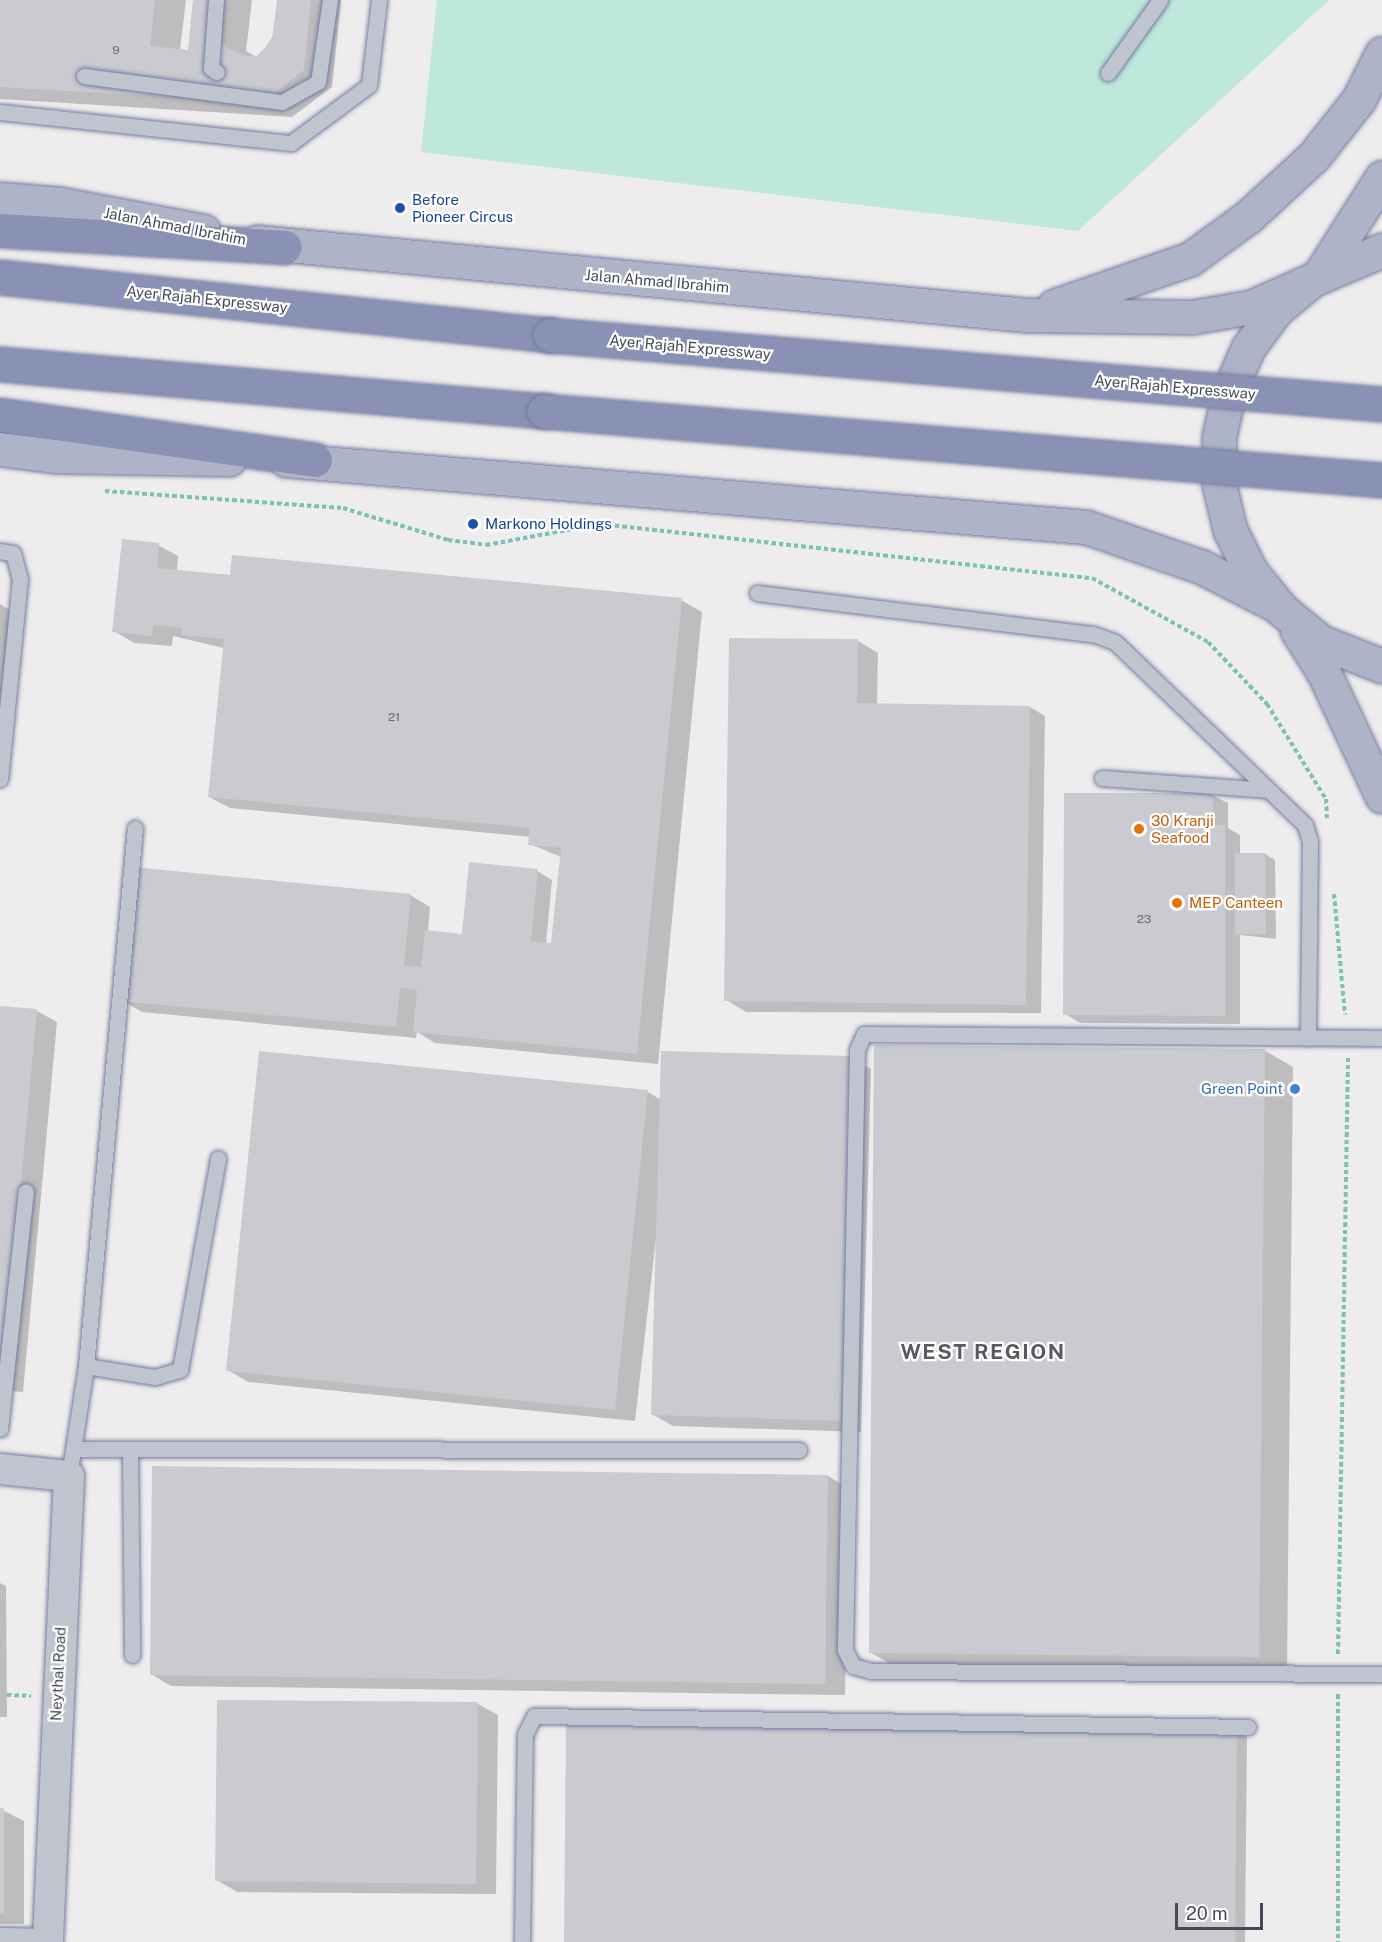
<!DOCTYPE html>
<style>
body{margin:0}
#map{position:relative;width:1382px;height:1942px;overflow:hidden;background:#eeecec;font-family:"Public Sans",sans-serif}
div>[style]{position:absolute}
.green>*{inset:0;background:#bee8db}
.shadow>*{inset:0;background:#0003}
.building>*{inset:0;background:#cacad0}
.path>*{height:4px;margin-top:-2px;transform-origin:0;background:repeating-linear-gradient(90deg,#7bc1b4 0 4.5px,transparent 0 7.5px)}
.roads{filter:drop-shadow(0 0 2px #747ca1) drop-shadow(0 0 2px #747ca1)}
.service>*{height:15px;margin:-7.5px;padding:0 7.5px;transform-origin:7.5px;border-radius:7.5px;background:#c0c4cf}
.minor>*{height:30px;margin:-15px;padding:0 15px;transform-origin:15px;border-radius:15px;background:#c0c4cf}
.primary>*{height:33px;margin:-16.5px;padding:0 16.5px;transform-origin:16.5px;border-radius:16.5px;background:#aeb3c8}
.motorway>*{height:33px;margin:-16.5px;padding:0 16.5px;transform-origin:16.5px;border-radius:16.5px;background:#8991b5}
.bridges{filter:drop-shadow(0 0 2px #747ca1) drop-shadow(0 0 2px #747ca1)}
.motorway-bridge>*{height:33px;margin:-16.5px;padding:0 16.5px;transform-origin:16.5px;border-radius:16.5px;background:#8991b5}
.dots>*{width:16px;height:16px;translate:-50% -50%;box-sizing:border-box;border:3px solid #fff;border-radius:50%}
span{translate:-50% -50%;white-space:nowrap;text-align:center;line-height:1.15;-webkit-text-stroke:4.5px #fff;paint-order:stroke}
.number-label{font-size:12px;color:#676a74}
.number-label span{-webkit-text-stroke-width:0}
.transit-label{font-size:15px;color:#164399}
.left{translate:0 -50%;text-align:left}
.street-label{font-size:15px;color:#464a56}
.food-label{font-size:15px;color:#c56008}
.shop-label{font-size:15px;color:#366cbe}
.right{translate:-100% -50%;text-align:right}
.district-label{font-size:21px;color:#595a60;font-weight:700;letter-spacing:1.5px}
.scale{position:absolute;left:1175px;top:1903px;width:88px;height:27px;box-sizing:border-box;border:3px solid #464a56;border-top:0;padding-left:8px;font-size:18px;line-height:21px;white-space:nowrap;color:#464a56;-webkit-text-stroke:4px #fff;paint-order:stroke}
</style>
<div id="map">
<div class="green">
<div style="clip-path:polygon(437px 0,1329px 0,1078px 231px,421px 152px)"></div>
</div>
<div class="shadow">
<div style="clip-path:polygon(0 0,186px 0,180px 50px,189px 51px,195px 0,252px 0,246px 51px,258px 58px,276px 32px,279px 0,341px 0,332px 87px,292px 117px,0 99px)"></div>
<div style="clip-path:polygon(158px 545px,178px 556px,177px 572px,681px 600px,702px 612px,658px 1064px,435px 1043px,417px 1032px,416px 1038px,142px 1012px,121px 1000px,410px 895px,430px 907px,428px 932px,464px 936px,537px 871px,552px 880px,546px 944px,553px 944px,561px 857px,530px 844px,530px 837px,230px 808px,209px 797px,224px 648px,173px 636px,172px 646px,134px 643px,114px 631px)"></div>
<div style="clip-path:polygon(0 604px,11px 611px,0 729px)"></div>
<div style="clip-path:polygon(858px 641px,878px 653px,877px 705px,1030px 707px,1045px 716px,1041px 1013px,746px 1012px,726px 1000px)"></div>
<div style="clip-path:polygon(1212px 795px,1228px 803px,1228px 828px,1240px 835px,1240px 855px,1265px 854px,1275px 860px,1276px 939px,1240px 935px,1240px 1024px,1080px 1023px,1065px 1014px)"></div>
<div style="clip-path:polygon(0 1007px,37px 1011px,57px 1022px,23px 1392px,0 1390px)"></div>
<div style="clip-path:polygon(1264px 1050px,1293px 1067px,1287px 1673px,899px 1669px,870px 1652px)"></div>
<div style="clip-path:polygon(260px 1052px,648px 1092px,661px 1100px,851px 1058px,871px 1069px,861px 1432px,673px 1426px,652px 1414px,657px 1230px,635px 1421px,248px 1382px,228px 1370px)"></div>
<div style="clip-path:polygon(828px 1476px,848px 1488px,845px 1695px,171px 1686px,151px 1674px)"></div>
<div style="clip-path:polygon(0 1583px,6px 1586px,7px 1717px,0 1717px)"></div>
<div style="clip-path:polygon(219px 1701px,478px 1704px,498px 1715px,496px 1894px,237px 1892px,217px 1880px)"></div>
<div style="clip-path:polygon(1237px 1732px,1247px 1737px,1245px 1942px,566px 1942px)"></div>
<div style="clip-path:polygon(0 1809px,24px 1821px,24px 1924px,0 1924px)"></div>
</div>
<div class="building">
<div style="clip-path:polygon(0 0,155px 0,150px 46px,188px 50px,193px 0,221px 0,218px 33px,226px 48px,246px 56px,257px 56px,272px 40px,277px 0,311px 0,304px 70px,262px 102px,0 87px)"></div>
<div style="clip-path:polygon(122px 539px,159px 543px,157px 568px,230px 575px,232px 555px,682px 598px,637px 1054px,413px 1032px,417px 990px,400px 988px,396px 1027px,120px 1001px,133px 867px,411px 894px,404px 965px,421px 967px,425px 930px,462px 934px,469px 862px,538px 869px,531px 941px,551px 943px,561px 848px,528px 845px,530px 828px,208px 797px,224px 639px,181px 635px,182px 628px,153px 625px,152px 636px,112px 632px)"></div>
<div style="clip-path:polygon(729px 638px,858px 639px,857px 703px,1030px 706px,1026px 1005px,724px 1001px)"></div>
<div style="clip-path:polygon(1064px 793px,1213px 793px,1213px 825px,1225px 825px,1225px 1016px,1063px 1015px)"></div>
<div style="clip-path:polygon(1235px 853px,1265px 853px,1266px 934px,1235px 934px)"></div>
<div style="clip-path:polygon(0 1006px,37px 1009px,3px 1381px,0 1381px)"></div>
<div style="clip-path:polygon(874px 1045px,1265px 1049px,1259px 1657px,869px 1653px)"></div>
<div style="clip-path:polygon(259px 1051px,648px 1090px,615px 1410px,226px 1371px)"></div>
<div style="clip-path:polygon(661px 1051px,852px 1056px,841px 1421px,651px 1415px)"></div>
<div style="clip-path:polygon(152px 1466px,828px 1475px,825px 1684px,150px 1675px)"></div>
<div style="clip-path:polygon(217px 1700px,478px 1702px,476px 1884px,215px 1881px)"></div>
<div style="clip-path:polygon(566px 1725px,1237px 1730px,1235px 1942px,564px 1942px)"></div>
<div style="clip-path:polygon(0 1808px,4px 1808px,4px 1913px,0 1913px)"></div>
</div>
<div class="path">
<div style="left:105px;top:491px;width:239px;rotate:4.1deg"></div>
<div style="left:343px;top:508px;width:110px;rotate:16.9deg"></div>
<div style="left:448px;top:540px;width:38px;rotate:7deg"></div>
<div style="left:486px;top:545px;width:116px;rotate:-10.4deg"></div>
<div style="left:600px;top:524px;width:495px;rotate:6.3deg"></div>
<div style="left:1092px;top:578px;width:132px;rotate:28.9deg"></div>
<div style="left:1208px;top:642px;width:86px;rotate:46.4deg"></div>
<div style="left:1267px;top:704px;width:112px;rotate:58.2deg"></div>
<div style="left:1326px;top:799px;width:19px;rotate:87deg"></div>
<div style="left:1334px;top:894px;width:121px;rotate:84.8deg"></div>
<div style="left:1338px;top:1654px;width:596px;rotate:-89.04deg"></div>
<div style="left:1338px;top:1694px;width:248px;rotate:90deg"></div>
<div style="left:7px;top:1695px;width:24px;rotate:2deg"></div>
</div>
<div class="roads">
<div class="service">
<div style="left:216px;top:0;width:68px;rotate:94.2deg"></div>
<div style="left:211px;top:68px;width:7px;rotate:34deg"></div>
<div style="left:1108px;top:73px;width:90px;rotate:-54.5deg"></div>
<div style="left:84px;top:76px;width:200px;rotate:7.5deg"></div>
<div style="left:282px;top:102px;width:41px;rotate:-29.1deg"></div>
<div style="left:318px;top:82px;width:83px;rotate:-81.7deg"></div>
<div style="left:0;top:112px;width:293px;rotate:6.1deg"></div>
<div style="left:291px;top:143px;width:97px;rotate:-36.6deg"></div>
<div style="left:369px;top:85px;width:86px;rotate:-83.3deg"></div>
<div style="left:0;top:551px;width:13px;rotate:9deg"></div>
<div style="left:13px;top:553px;width:27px;rotate:75deg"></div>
<div style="left:20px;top:579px;width:201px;rotate:95.7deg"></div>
<div style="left:757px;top:593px;width:338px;rotate:7deg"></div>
<div style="left:1093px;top:634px;width:23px;rotate:20deg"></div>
<div style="left:1115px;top:642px;width:264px;rotate:43.9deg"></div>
<div style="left:1305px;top:825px;width:17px;rotate:73deg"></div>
<div style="left:1310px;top:841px;width:197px;rotate:90.6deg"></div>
<div style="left:1102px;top:778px;width:166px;rotate:4.1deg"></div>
<div style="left:1382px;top:1038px;width:518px;rotate:-179.56deg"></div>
<div style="left:864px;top:1034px;width:17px;rotate:114deg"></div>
<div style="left:857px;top:1050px;width:600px;rotate:91.15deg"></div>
<div style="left:845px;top:1650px;width:18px;rotate:63deg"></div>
<div style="left:853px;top:1666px;width:20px;rotate:15deg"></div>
<div style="left:872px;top:1671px;width:510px;rotate:0.34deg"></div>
<div style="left:86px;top:1366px;width:70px;rotate:9.1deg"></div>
<div style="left:155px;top:1377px;width:26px;rotate:-16deg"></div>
<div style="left:180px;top:1370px;width:215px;rotate:-79.8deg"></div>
<div style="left:0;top:1429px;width:239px;rotate:-83.8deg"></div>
<div style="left:75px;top:1449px;width:724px;rotate:0.08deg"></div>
<div style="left:130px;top:1450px;width:205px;rotate:89.4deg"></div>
<div style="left:69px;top:1476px;width:111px;rotate:-81.2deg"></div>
<div style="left:86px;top:1366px;width:540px;rotate:-84.8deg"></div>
<div style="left:0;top:1935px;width:48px;rotate:1.2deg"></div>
<div style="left:522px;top:1942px;width:208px;rotate:-89.2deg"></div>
<div style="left:525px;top:1734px;width:20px;rotate:-63deg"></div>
<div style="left:534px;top:1716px;width:714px;rotate:0.88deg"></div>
</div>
<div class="minor">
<div style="left:0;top:1469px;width:69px;rotate:5.8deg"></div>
<div style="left:69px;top:1476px;width:466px;rotate:92.6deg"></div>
</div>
<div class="primary">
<div style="left:0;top:199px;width:60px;rotate:4.8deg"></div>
<div style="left:60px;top:204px;width:146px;rotate:10.7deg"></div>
<div style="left:257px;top:242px;width:773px;rotate:5.42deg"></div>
<div style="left:1027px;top:315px;width:165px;rotate:0.7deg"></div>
<div style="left:1192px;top:317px;width:60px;rotate:-9.6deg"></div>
<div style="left:1251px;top:307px;width:67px;rotate:-23.9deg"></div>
<div style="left:1382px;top:250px;width:76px;rotate:156.8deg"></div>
<div style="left:1312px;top:280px;width:47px;rotate:140.2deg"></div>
<div style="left:1276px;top:310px;width:47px;rotate:126.4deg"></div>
<div style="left:1248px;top:348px;width:47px;rotate:113.8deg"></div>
<div style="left:1229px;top:391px;width:47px;rotate:102.3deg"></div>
<div style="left:1219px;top:437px;width:47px;rotate:90deg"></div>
<div style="left:1219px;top:484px;width:47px;rotate:76.6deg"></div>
<div style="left:1230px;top:530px;width:47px;rotate:63.4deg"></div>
<div style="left:1251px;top:572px;width:49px;rotate:50.8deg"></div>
<div style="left:1282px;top:610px;width:50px;rotate:39.4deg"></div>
<div style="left:1321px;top:642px;width:66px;rotate:21.5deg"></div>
<div style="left:1319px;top:276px;width:117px;rotate:-57.5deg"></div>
<div style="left:1054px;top:306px;width:144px;rotate:-19.1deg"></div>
<div style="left:1190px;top:259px;width:73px;rotate:-36.1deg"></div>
<div style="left:1249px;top:216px;width:88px;rotate:-42.7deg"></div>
<div style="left:1314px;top:156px;width:73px;rotate:-51.7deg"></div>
<div style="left:1359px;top:99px;width:51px;rotate:-63.4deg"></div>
<div style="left:0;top:449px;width:55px;rotate:7.3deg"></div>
<div style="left:55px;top:456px;width:174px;rotate:1deg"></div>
<div style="left:286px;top:460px;width:803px;rotate:4.79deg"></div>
<div style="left:1086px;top:527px;width:123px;rotate:19deg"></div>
<div style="left:1202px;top:567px;width:85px;rotate:27.2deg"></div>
<div style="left:1297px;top:630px;width:51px;rotate:57.9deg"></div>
<div style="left:1324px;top:673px;width:136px;rotate:64.8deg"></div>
</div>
<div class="motorway">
<div style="left:0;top:230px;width:285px;rotate:3.4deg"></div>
<div style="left:0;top:277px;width:553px;rotate:6.02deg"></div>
<div style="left:0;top:364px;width:546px;rotate:4.94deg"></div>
<div style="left:0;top:415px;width:318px;rotate:8.1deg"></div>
</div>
</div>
<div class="bridges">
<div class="motorway-bridge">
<div style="left:550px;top:335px;width:835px;rotate:4.74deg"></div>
<div style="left:544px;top:411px;width:841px;rotate:4.71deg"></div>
</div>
</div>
<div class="dots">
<div style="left:400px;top:208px;background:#1a4fb4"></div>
<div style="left:473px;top:524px;background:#1a4fb4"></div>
<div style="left:1139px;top:829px;background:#e8710a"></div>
<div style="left:1177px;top:903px;background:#e8710a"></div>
<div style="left:1295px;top:1089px;background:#3f7fe0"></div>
</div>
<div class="number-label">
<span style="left:116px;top:51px">9</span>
<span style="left:394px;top:718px">21</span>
<span style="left:1144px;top:920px">23</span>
</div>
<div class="transit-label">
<span class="left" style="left:412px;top:208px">Before<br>Pioneer Circus</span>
<span class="left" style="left:485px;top:524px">Markono Holdings</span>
</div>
<div class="street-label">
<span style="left:175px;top:226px;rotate:11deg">Jalan Ahmad Ibrahim</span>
<span style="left:657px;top:281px;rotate:5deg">Jalan Ahmad Ibrahim</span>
<span style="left:207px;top:299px;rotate:6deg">Ayer Rajah Expressway</span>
<span style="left:690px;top:347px;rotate:5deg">Ayer Rajah Expressway</span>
<span style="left:1175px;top:387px;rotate:5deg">Ayer Rajah Expressway</span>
<span style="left:58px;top:1674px;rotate:-87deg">Neythal Road</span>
</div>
<div class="food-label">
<span class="left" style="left:1151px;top:829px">30 Kranji<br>Seafood</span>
<span class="left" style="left:1189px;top:903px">MEP Canteen</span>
</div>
<div class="shop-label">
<span class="right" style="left:1283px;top:1089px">Green Point</span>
</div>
<div class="district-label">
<span style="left:983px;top:1352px">WEST REGION</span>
</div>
<div class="scale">20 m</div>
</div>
